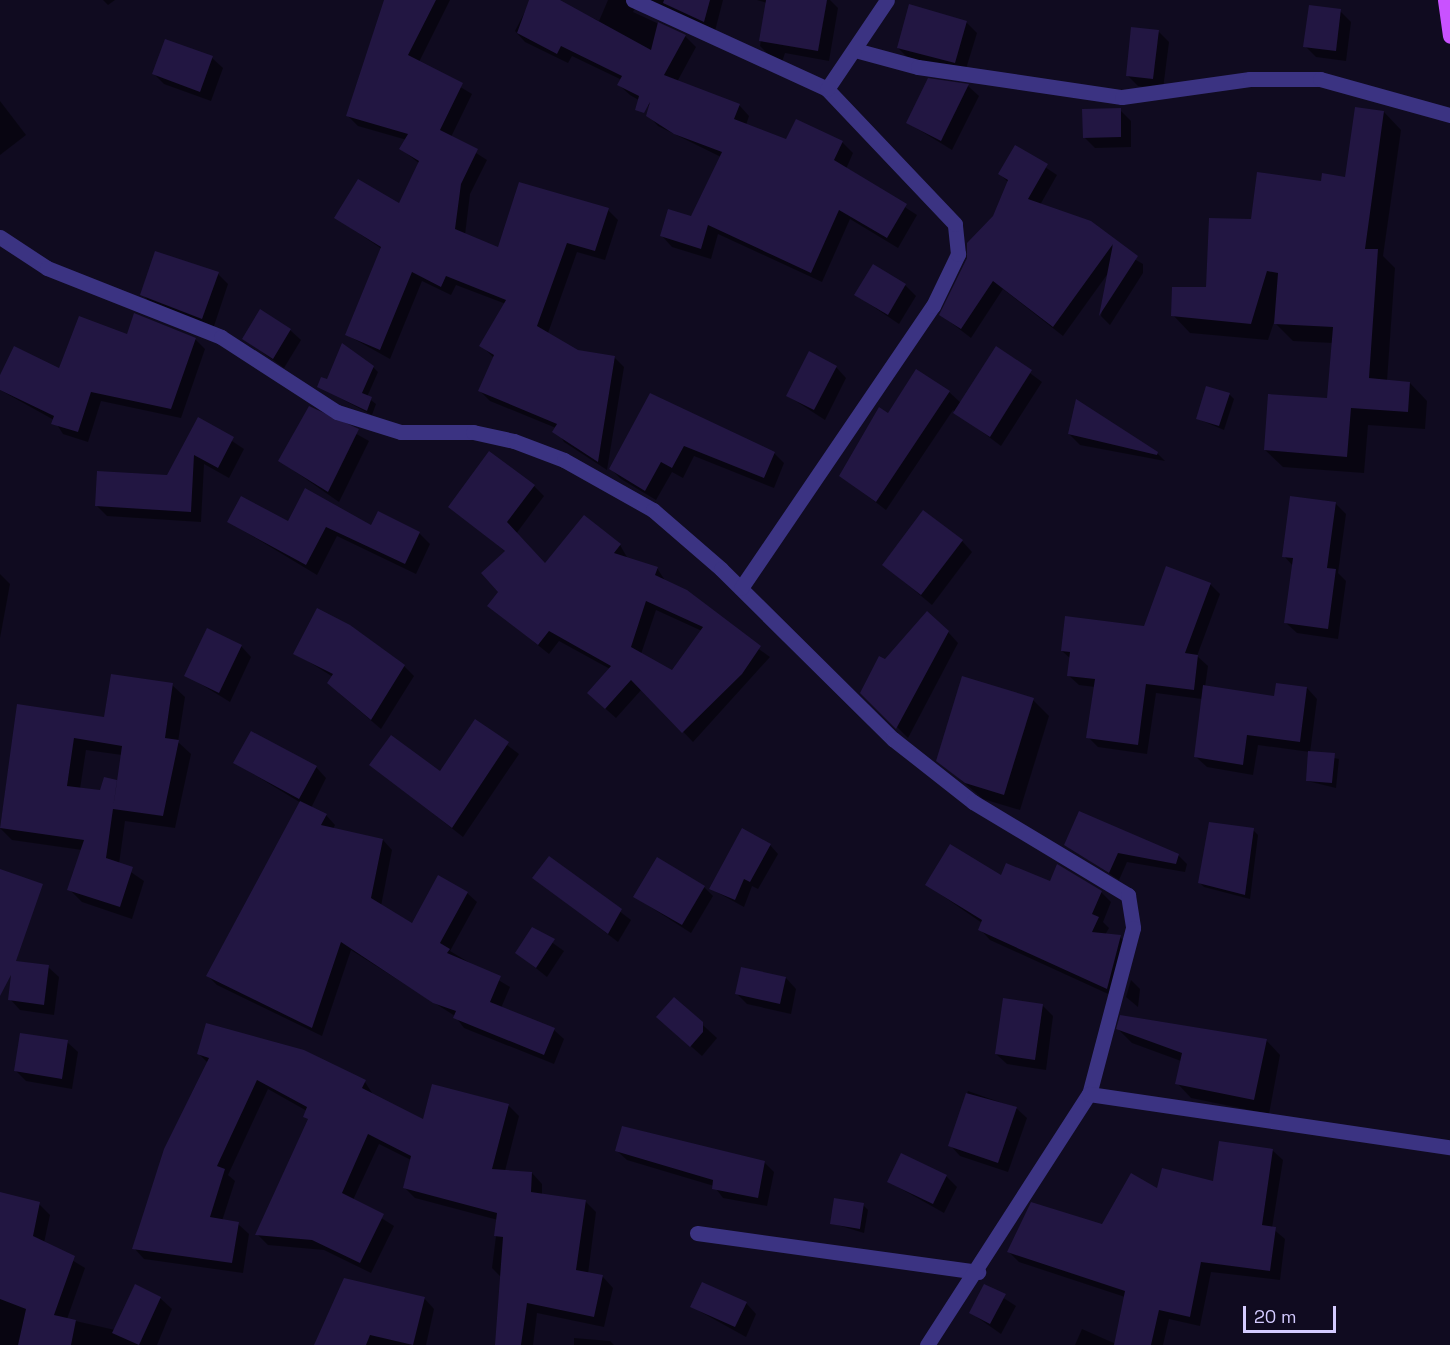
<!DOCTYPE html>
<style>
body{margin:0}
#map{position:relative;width:1450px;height:1345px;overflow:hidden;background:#100b20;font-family:"Space Grotesk",sans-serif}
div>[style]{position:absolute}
.shadow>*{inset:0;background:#0007}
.building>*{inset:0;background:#221642}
.minor>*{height:15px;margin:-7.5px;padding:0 7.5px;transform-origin:7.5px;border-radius:7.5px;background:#3b3382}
.major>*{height:15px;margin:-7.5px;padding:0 7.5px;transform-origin:7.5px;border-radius:7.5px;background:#c952ff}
span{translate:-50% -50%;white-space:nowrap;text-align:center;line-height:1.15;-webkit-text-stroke:5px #100b20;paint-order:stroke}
.scale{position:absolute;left:1243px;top:1306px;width:93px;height:27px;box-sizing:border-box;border:3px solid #d4cbff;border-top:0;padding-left:8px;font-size:18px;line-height:21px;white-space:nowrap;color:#d4cbff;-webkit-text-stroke:4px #100b20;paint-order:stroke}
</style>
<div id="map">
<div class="shadow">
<div style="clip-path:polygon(103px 0,115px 0,108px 5px)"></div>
<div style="clip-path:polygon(385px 0,450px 0,419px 62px,472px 94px,451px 137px,487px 160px,470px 194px,465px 235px,499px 249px,608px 210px,618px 220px,605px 260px,577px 252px,548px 333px,577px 352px,614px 357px,624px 367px,607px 470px,564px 442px,556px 428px,490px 401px,480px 391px,494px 358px,481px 345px,506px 304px,456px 285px,451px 295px,422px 281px,390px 359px,347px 335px,382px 249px,336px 218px,399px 206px,420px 164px,401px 149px,407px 140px,358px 126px,348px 116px)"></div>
<div style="clip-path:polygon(531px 0,556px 0,599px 21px,608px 0,723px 0,715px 31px,638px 2px,633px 12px,685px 36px,696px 47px,677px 82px,739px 105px,749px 116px,746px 125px,787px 141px,842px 142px,853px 153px,846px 169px,917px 215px,898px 248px,850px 219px,822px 282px,718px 234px,711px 259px,672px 247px,662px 236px,692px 217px,721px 157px,658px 126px,648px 115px,651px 107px,630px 95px,619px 85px,622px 80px,572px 56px,568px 63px,525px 42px,515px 31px)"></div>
<div style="clip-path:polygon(757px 0,830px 0,838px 8px,829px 61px,785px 53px,782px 62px,771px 57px,760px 46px,767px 3px)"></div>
<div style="clip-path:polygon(1340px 11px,1351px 22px,1346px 61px,1316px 57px,1305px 46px)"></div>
<div style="clip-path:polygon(966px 22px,977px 33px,965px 72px,909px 59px,898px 48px)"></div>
<div style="clip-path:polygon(1158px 31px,1169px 42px,1163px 89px,1138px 86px,1127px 75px)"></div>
<div style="clip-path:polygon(212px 58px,223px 68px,211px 101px,164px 84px,154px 74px)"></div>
<div style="clip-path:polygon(929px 80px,968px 86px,979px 96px,952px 150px,908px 123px)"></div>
<div style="clip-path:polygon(0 101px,26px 135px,0 155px)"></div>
<div style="clip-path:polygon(1120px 110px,1131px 121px,1131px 147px,1095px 148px,1084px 137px)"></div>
<div style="clip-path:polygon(1384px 112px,1401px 130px,1383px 256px,1395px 268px,1387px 381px,1410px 383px,1427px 401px,1425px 429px,1368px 425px,1364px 473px,1283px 467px,1265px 450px,1328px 400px,1333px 343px,1293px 341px,1274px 322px,1268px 340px,1190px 333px,1173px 315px,1208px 289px,1253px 221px,1322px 183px,1346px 178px)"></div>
<div style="clip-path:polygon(1015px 147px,1057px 175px,1040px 205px,1143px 264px,1143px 273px,1110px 325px,1101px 316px,1109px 272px,1063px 336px,1003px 289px,971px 338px,941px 315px,995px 217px,1009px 183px,1000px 174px)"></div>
<div style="clip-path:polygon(218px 274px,228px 284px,213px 329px,153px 305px,142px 294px)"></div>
<div style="clip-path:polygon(905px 285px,916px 296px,899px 324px,856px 295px)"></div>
<div style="clip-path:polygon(290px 330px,301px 340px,284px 368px,244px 339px)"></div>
<div style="clip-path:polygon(127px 336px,195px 339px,205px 349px,181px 418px,101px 401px,88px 442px,63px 434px,54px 420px,0 390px,0 378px,60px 370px)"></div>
<div style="clip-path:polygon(996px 348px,1042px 382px,1001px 446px,953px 410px,886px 510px,841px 476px,889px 415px,949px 392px,961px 403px)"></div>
<div style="clip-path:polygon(373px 367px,378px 372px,367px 397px,376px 404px,372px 415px,319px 387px)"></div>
<div style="clip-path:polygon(836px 367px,846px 378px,825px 420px,788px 396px)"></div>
<div style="clip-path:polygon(1229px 394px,1234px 399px,1224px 430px,1198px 419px)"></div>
<div style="clip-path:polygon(651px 395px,774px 453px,784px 463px,774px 488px,694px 456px,683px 478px,672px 472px,656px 500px,621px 479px,611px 469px)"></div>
<div style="clip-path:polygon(310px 408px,369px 441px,339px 502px,280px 461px)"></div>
<div style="clip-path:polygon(199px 419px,244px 449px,229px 478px,204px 464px,201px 522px,107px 516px,96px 505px,168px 477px)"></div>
<div style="clip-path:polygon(1069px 434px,1157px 453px,1165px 461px,1080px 445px)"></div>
<div style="clip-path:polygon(evenodd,534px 486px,544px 496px,516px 534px,545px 564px,620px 545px,628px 559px,657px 568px,666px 582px,770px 657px,693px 742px,642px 689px,616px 718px,599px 703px,610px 669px,559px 641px,549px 654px,489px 606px,500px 592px,506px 552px,450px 507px,534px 486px,656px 610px,702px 631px,673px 672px,641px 654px,656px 610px)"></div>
<div style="clip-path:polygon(1292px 498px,1336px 504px,1346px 514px,1338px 573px,1346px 581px,1338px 639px,1297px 633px,1286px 623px,1293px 566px,1284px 556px)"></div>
<div style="clip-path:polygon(229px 522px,372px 527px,419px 533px,430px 544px,416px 574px,337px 536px,317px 575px)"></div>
<div style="clip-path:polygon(962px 541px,972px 552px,932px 605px,884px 565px)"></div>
<div style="clip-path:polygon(0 574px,10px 584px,0 638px)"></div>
<div style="clip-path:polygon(1210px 584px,1220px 594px,1197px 656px,1208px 666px,1205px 687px,1276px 697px,1307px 688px,1317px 699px,1310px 753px,1339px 759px,1336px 788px,1307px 781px,1310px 752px,1258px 745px,1253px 775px,1207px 767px,1196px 757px,1202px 699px,1156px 693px,1147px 754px,1098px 747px,1088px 737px,1095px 687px,1079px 685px,1068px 675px,1071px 659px,1062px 651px,1145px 628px)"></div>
<div style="clip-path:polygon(948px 632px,958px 643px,908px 738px,862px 692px,885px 661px)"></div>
<div style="clip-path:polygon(241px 646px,251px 657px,230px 702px,186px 675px)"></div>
<div style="clip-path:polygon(295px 653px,404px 666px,414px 676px,381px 729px,339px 693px,333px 677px)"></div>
<div style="clip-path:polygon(evenodd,172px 685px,185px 697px,178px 742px,191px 754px,175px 828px,125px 821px,119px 864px,144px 881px,132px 919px,82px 902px,69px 889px,82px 850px,12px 840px,0 828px,18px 706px,106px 718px,172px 685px,86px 750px,122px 755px,118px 784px,101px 792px,80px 789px,86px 750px)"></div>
<div style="clip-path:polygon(1033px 700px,1049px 716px,1020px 810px,983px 799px,938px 760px)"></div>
<div style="clip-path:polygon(475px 721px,519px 754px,463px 837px,371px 765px,440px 774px)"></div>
<div style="clip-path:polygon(235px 763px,316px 767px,326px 778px,311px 808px,326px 815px,335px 825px,333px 829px,383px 840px,392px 850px,381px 906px,413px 925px,467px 893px,477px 902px,450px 951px,510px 987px,501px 1008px,554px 1030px,564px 1039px,554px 1064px,464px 1028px,455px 1016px,351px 950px,322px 1036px,217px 985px,208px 976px,301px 803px)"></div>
<div style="clip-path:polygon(1253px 830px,1258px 835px,1250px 899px,1204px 887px,1199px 882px)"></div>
<div style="clip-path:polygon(770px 845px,778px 854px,758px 889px,752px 886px,744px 907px,711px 889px)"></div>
<div style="clip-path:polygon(1066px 845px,1178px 855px,1187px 864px,1185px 872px,1127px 862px,1119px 880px)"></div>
<div style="clip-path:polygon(549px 858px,631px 920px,618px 942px,534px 878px)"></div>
<div style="clip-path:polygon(1001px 877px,1101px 892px,1111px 902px,1103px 922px,1109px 928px,1105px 935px,1120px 937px,1130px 947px,1117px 998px,990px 940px,980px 929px,982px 923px,927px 885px)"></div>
<div style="clip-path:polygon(704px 887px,713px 896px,691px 933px,635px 897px)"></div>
<div style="clip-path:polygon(533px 929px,564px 951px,547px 977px,517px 953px)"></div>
<div style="clip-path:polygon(48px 967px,59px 977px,54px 1015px,20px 1010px,10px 999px)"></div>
<div style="clip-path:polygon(786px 978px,796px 989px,791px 1014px,747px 1004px,736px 993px)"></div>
<div style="clip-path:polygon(1131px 980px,1140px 989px,1138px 1007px,1126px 997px)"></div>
<div style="clip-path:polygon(674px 999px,717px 1038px,702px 1056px,669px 1027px)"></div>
<div style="clip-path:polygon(1043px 1006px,1053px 1016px,1046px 1070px,1007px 1064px,996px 1054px)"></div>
<div style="clip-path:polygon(1118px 1029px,1266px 1040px,1280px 1055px,1269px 1114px,1191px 1098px,1177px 1083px,1181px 1061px,1132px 1043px)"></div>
<div style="clip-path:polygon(67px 1042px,78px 1052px,72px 1089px,26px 1081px,16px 1071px)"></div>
<div style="clip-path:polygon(199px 1054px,365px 1082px,374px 1096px,424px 1121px,508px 1105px,519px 1116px,505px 1171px,532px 1173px,542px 1184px,542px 1195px,585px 1201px,596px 1212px,588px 1274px,603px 1277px,613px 1288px,604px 1327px,537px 1313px,533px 1345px,496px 1345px,503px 1279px,492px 1268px,498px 1220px,415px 1198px,404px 1187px,411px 1160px,379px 1144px,353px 1200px,394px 1226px,371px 1273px,324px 1250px,268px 1245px,257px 1234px,309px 1120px,307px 1111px,268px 1089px,228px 1175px,235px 1181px,222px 1221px,238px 1224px,249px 1234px,243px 1273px,144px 1259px,134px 1248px,208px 1063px)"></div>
<div style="clip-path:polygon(968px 1091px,1016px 1108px,1027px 1118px,1008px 1172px,960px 1156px,950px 1145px)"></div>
<div style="clip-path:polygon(1272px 1150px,1283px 1160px,1272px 1228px,1285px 1239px,1280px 1280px,1211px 1272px,1200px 1326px,1169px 1319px,1163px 1345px,1075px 1345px,1082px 1329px,1116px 1344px,1125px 1297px,1019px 1262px,1009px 1252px,1032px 1204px,1103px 1226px,1158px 1190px,1215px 1183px)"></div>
<div style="clip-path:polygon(617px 1151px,764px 1162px,774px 1172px,767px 1206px,723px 1198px,714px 1186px,627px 1160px)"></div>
<div style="clip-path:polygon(946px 1176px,957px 1187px,944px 1213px,889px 1182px)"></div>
<div style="clip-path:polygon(0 1193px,39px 1204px,50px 1215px,44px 1243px,85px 1268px,67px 1319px,115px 1330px,160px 1298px,172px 1309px,157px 1345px,0 1345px)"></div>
<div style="clip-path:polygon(863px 1205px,868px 1210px,864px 1233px,831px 1223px)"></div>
<div style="clip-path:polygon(985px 1286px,1016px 1306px,1001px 1334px,971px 1313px)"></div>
<div style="clip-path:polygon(424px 1298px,434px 1309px,426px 1345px,323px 1345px)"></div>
<div style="clip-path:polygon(746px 1303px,756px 1314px,746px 1337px,692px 1307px)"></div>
<div style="clip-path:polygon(574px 1338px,610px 1341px,614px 1345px,574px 1345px)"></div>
</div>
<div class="building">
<div style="clip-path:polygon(384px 0,436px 0,408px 55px,463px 83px,440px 130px,478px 149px,461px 184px,455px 229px,498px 247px,519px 182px,609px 208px,595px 251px,567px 243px,537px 326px,578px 350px,615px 356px,598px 462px,552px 432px,557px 424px,478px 391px,494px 355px,479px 346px,506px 300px,446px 276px,441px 287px,412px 272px,380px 350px,345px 335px,381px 247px,334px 218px,358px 179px,399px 203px,419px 161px,399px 149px,408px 134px,346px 116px)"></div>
<div style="clip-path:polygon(529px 0,560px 0,651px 50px,658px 22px,686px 35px,664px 75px,740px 104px,734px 119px,786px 139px,796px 119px,843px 141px,834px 160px,907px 204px,887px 238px,839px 210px,811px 273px,708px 225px,701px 249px,660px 236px,668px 209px,691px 216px,722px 152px,674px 134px,646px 116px,650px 102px,644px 113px,635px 110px,639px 96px,617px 85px,622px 76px,561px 46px,557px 54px,517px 33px)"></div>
<div style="clip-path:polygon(664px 0,710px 0,704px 22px,663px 3px)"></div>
<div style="clip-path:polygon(766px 0,827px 0,818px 51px,759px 41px)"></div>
<div style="clip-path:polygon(909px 4px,967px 21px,955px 63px,897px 48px)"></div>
<div style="clip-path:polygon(1309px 5px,1341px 9px,1336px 51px,1303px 47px)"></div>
<div style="clip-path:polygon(1131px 27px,1159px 30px,1153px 79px,1126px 76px)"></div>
<div style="clip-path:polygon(165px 39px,213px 56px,200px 92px,152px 74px)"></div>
<div style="clip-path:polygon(928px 78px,969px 84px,941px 141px,906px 123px)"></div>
<div style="clip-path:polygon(1355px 107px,1384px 111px,1365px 249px,1378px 249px,1369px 378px,1410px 382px,1408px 412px,1351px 408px,1347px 457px,1264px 450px,1268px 394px,1327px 398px,1333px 327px,1274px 324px,1278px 273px,1267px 271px,1251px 324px,1171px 316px,1172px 287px,1206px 287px,1209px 218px,1251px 219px,1257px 172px,1321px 181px,1322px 173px,1345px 177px)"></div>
<div style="clip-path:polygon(1121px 108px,1121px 137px,1083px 138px,1082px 109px)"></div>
<div style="clip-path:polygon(1015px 145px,1048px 164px,1028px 199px,1091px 221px,1138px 256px,1099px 316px,1113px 244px,1053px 327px,993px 281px,961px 329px,939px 315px,967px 258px,967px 243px,993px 216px,1008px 180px,998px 174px)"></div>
<div style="clip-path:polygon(155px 251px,219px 272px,202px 319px,140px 295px)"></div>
<div style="clip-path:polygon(873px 264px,906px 284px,888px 315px,854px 295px)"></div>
<div style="clip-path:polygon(260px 309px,291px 329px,273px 359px,242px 339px)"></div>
<div style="clip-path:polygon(134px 313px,196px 338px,171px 409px,91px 392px,78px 432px,51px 424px,54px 416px,0 390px,0 375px,14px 346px,59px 368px,79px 316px,127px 334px)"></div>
<div style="clip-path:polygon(342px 343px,374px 366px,362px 393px,372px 397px,367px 411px,317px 387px,321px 377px,327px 379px)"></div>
<div style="clip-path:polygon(996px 346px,1032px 370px,990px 437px,953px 413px)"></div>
<div style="clip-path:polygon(809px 351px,837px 366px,814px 410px,786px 396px)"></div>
<div style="clip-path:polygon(916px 369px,950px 391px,876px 502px,839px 476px,879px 407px,888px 413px)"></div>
<div style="clip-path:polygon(1206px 386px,1230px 393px,1219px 426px,1196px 419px)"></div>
<div style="clip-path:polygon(650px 393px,775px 452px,764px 478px,684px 446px,672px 468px,661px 462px,645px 491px,609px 469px)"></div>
<div style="clip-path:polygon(1076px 399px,1158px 452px,1157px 455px,1068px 434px)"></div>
<div style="clip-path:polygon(309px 406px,359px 429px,328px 492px,278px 461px)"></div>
<div style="clip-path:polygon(198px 417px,234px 437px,218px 468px,194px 455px,191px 512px,95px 506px,97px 471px,167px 475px)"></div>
<div style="clip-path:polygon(evenodd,489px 451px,535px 485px,507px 522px,545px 563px,584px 515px,621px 544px,614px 553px,658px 567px,655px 575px,687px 590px,761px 646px,742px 674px,682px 733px,631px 680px,605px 709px,587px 693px,611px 666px,549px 631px,538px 645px,487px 606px,498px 592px,481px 573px,505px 551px,448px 507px,489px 451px,646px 601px,703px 627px,672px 670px,631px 647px,646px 601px)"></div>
<div style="clip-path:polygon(305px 488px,371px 525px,378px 511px,420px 532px,405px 564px,326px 527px,306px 565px,227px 522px,241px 496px,288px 521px)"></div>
<div style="clip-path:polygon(1290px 496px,1336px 502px,1327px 568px,1336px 569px,1328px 629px,1284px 623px,1293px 558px,1282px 557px)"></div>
<div style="clip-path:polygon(923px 510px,963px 540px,921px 595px,882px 565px)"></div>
<div style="clip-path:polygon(1166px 566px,1211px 583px,1185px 653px,1198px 655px,1194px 690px,1146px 684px,1138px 745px,1086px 738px,1095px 679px,1067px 676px,1070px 652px,1061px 651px,1065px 616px,1144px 626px)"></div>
<div style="clip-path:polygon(317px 608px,350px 625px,405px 665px,371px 720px,327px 683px,333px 674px,293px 654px)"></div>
<div style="clip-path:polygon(927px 611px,949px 631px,896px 729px,860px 693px,879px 656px,885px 659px)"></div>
<div style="clip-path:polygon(207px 628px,242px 645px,219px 693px,184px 676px)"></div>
<div style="clip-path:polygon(evenodd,111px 674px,173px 683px,165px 738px,179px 740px,163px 816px,113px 809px,106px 858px,133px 867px,120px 907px,67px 890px,84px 840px,0 828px,17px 704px,104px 717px,111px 674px,74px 738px,122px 746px,113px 809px,117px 780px,104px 777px,100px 790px,67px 786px,74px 738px)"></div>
<div style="clip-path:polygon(962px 676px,1034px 698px,1004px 795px,965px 783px,936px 761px)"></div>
<div style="clip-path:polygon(1276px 683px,1307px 687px,1300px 742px,1247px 735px,1243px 765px,1194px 757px,1203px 685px,1274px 696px)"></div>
<div style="clip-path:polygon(475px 719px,509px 742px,452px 828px,369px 765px,391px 735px,440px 771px)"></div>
<div style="clip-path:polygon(251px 731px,317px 766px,299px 799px,233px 763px)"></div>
<div style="clip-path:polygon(1308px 751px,1335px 753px,1332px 783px,1306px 781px)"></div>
<div style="clip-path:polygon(300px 801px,327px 814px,321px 825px,383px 839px,371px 898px,412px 923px,438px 875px,468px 892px,440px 943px,450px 949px,447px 953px,501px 976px,490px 1002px,555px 1028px,544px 1055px,453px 1018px,456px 1011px,433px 1003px,341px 942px,312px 1028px,206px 976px)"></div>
<div style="clip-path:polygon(1079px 811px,1179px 854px,1176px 864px,1118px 853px,1109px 873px,1064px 845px)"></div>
<div style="clip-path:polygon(1209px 822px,1254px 828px,1245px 895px,1198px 883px)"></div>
<div style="clip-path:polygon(742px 828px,771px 844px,750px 882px,744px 879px,735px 900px,709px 889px)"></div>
<div style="clip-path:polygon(950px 844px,1001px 875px,1006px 863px,1050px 881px,1057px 864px,1102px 891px,1092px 914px,1099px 917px,1092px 932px,1121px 935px,1107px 989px,978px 930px,982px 920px,925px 885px)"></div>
<div style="clip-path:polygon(549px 856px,622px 909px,608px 934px,532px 878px)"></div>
<div style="clip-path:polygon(657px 857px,705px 886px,682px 925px,633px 897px)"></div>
<div style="clip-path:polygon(0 869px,43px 884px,16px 961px,49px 965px,44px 1005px,8px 1000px,11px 975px,0 996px)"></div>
<div style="clip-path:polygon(532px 927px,555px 939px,536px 968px,515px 953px)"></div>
<div style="clip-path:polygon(741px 967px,786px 977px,780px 1004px,735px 994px)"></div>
<div style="clip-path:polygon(674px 997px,703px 1022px,703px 1032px,690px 1047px,656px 1017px)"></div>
<div style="clip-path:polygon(1003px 998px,1043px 1004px,1035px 1060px,995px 1054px)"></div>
<div style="clip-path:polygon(1120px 1015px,1267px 1039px,1254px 1100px,1175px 1084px,1182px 1053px,1116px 1029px)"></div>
<div style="clip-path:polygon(206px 1023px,304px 1050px,366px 1080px,362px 1088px,423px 1119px,432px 1084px,509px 1104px,492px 1169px,532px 1172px,531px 1192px,586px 1200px,576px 1270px,603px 1275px,594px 1317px,527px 1303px,521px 1345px,495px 1345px,503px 1237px,494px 1236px,497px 1213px,403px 1188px,411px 1156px,368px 1134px,342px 1193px,384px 1214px,360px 1263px,312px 1240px,255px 1235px,308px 1119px,303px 1117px,307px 1107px,257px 1080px,217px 1166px,225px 1169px,210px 1217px,239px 1222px,232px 1263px,132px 1249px,164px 1149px,209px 1058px,197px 1054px)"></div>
<div style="clip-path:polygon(20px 1033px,68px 1040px,62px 1079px,14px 1071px)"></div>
<div style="clip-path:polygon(966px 1093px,1017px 1107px,998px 1163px,948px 1146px)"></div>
<div style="clip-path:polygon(622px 1126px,765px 1161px,758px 1198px,712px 1189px,713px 1180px,615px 1151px)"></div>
<div style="clip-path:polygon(1219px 1141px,1273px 1149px,1262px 1225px,1276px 1227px,1270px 1271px,1201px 1262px,1190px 1317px,1159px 1310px,1151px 1345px,1114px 1345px,1125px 1291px,1007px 1252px,1031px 1202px,1102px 1224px,1131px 1173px,1157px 1188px,1162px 1168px,1213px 1181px)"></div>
<div style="clip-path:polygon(901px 1153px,947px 1175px,933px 1204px,887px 1182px)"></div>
<div style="clip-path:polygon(0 1192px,40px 1202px,33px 1236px,75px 1256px,54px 1315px,76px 1320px,71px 1345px,18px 1345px,26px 1309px,0 1299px)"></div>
<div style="clip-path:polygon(834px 1198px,864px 1203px,860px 1229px,830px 1224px)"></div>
<div style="clip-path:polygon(344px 1278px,425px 1297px,413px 1345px,370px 1335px,366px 1345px,314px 1345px)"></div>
<div style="clip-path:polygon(702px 1282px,747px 1302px,735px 1327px,690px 1307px)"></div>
<div style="clip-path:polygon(135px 1284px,161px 1297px,139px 1345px,112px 1333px)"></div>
<div style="clip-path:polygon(984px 1284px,1006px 1294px,990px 1324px,969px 1313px)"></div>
</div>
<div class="minor">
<div style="left:633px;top:0;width:213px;rotate:24.6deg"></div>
<div style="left:855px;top:50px;width:65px;rotate:15.1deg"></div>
<div style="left:918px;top:67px;width:206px;rotate:8.4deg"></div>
<div style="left:1122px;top:97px;width:129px;rotate:-8deg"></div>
<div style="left:1250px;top:79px;width:70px"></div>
<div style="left:1320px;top:79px;width:135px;rotate:15.5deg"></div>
<div style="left:0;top:237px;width:56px;rotate:33.4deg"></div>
<div style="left:47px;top:268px;width:187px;rotate:21.6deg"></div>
<div style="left:221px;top:337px;width:138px;rotate:32.9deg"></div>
<div style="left:337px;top:412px;width:67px;rotate:17.4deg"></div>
<div style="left:401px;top:432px;width:72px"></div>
<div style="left:473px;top:432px;width:42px;rotate:12.4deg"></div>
<div style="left:514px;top:441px;width:53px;rotate:20.8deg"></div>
<div style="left:564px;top:460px;width:102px;rotate:29.3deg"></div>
<div style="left:653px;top:510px;width:90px;rotate:40.9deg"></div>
<div style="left:721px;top:569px;width:242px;rotate:44.7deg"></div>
<div style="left:893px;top:739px;width:102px;rotate:38.2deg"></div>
<div style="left:973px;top:802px;width:181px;rotate:31deg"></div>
<div style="left:1128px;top:895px;width:33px;rotate:81deg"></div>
<div style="left:1133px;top:928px;width:172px;rotate:104.8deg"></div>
<div style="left:741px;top:588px;width:341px;rotate:-55.8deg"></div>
<div style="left:933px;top:306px;width:58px;rotate:-64.3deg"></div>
<div style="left:958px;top:254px;width:30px;rotate:-96deg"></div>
<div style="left:955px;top:224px;width:186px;rotate:-133.5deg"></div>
<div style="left:827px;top:89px;width:107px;rotate:-56deg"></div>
<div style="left:697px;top:1233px;width:284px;rotate:7.9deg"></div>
<div style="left:927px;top:1345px;width:299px;rotate:-57.2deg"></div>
<div style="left:1089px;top:1094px;width:365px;rotate:8.4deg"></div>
</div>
<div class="major">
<div style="left:1445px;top:0;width:36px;rotate:82deg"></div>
</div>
<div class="scale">20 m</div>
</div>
